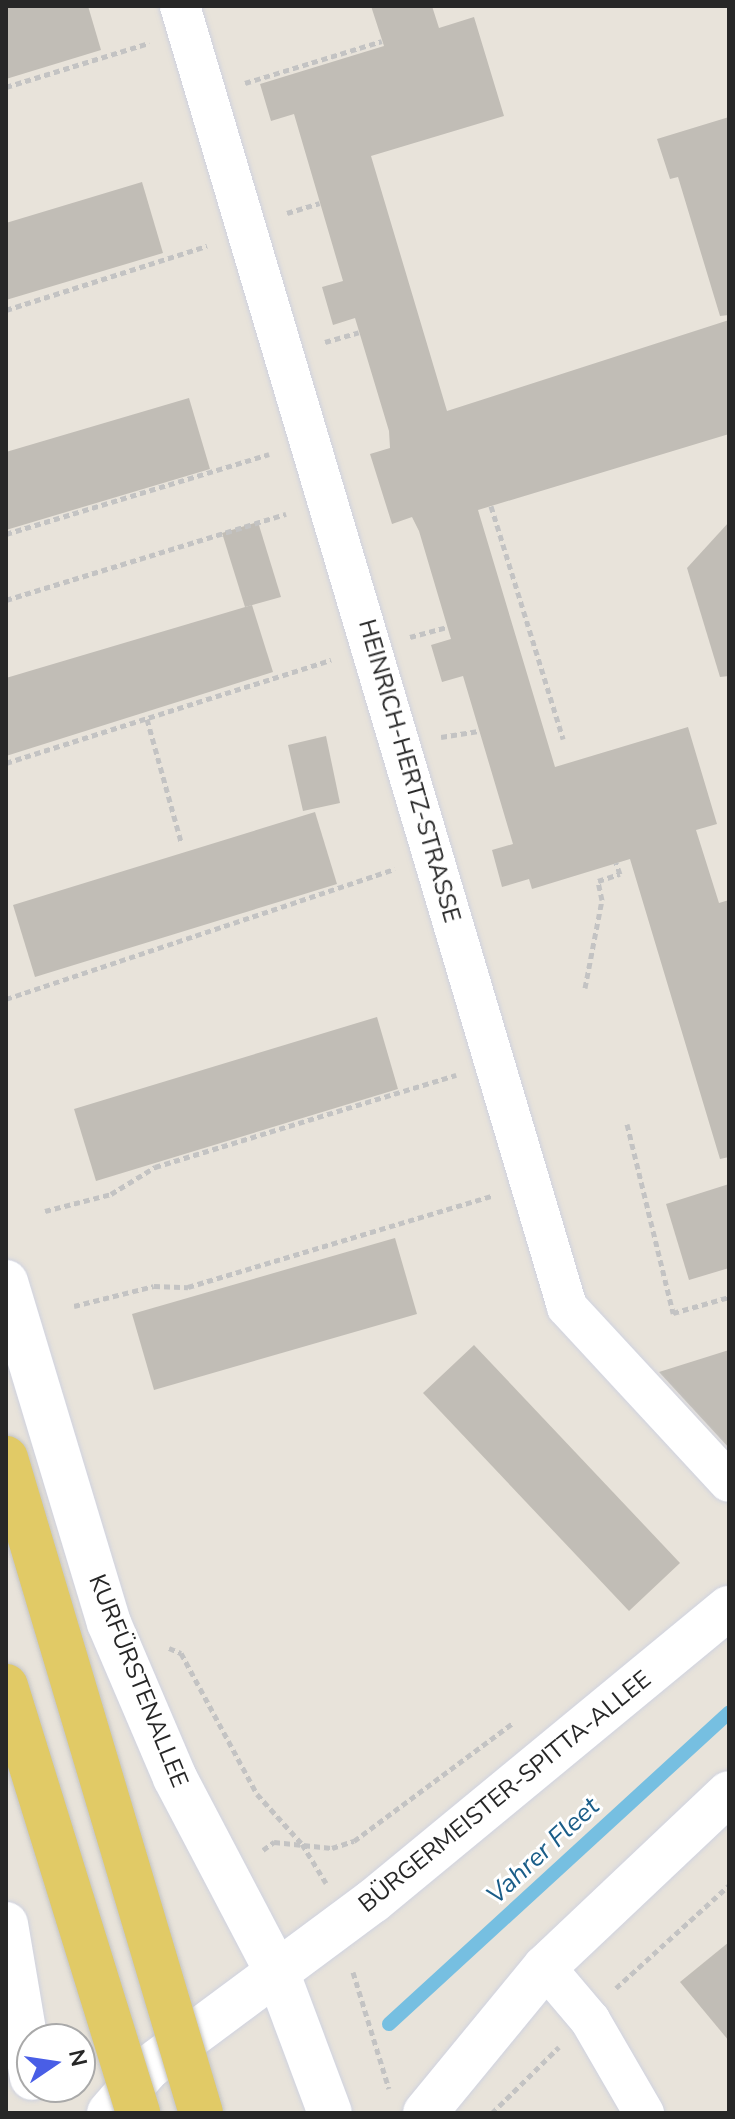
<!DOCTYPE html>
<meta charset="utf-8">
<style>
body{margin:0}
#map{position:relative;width:735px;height:2119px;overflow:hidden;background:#e8e3da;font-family:"Nunito Sans",sans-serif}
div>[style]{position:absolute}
.stream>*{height:14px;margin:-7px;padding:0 7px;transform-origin:7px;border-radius:7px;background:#76bfe1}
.building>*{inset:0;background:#c1bdb6}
.path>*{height:5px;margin-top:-2.5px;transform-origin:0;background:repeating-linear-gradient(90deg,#c3c3c3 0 6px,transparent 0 10px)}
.roads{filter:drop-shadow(0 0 2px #cfd2df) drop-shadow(0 0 2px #cfd2df)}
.minor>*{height:40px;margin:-20px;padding:0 20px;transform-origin:20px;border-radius:20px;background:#fff}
.secondary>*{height:44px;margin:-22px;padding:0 22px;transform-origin:22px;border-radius:22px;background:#fff}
.bridges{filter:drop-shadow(0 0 2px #c3c3c3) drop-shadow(0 0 2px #c3c3c3)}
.primary-bridge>*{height:44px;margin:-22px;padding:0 22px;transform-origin:22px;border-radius:22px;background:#e1ca66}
span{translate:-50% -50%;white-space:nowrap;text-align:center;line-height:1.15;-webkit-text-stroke:6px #fff;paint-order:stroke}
.street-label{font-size:24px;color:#272727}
.water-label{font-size:26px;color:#1a5d88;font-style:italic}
.frame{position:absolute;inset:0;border:8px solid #272727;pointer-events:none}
.north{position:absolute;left:16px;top:2023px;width:80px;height:80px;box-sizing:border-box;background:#fff;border:2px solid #a9a9a9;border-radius:50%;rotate:77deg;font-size:22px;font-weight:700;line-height:32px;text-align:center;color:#272727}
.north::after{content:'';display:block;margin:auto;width:28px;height:36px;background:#495ee6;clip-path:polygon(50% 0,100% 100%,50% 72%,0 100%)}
</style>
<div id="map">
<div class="stream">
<div style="left:389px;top:2024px;width:461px;rotate:-42.5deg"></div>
</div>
<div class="building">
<div style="clip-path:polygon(6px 6px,88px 6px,101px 50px,6px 79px)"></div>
<div style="clip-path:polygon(371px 6px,432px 6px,439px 28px,474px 17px,504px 116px,371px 156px,447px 411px,729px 320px,729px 434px,478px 510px,555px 767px,688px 727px,717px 824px,696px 830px,719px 903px,729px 900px,729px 1157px,720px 1159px,630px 859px,532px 889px,529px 879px,502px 887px,492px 850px,513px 844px,463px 676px,442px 682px,431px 645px,451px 639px,419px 531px,412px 517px,392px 524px,370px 454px,390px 448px,389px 431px,355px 318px,333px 325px,322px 287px,343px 281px,294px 114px,271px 121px,260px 84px,384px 46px)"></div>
<div style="clip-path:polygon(729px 117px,729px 315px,720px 316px,678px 177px,670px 179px,657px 139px)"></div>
<div style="clip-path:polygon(142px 182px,163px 253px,6px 300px,6px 223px)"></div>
<div style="clip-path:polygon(189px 398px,210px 469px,6px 530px,6px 452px)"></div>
<div style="clip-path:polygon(258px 522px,281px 597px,245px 607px,222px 533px)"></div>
<div style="clip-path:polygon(729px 522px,729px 676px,720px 677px,687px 568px)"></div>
<div style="clip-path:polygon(252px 605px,273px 672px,6px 756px,6px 678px)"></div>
<div style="clip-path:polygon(326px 736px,340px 803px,303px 811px,288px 745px)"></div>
<div style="clip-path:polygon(315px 812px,337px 884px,35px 977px,13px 905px)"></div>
<div style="clip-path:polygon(377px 1017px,398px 1089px,96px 1181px,74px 1109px)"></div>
<div style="clip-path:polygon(729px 1184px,729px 1268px,689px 1280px,666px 1204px)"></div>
<div style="clip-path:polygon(395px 1238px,417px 1314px,154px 1390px,132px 1314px)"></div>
<div style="clip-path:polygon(474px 1345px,680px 1563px,629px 1611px,423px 1393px)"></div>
<div style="clip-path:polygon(729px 1350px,729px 1448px,659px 1372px)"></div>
<div style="clip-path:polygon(729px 1942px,729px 2041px,680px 1982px)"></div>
</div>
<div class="path">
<div style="left:245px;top:83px;width:143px;rotate:-17deg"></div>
<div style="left:6px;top:87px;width:150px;rotate:-17.1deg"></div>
<div style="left:287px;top:213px;width:34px;rotate:-17deg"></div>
<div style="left:6px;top:310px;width:211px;rotate:-17.7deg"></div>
<div style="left:325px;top:342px;width:35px;rotate:-16deg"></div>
<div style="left:491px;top:506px;width:244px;rotate:72.8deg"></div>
<div style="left:6px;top:534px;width:275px;rotate:-16.9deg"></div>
<div style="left:6px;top:600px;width:293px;rotate:-17.1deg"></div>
<div style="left:410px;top:637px;width:39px;rotate:-15deg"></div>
<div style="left:147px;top:719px;width:128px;rotate:74.5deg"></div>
<div style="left:441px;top:737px;width:38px;rotate:-9deg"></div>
<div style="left:6px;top:763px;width:341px;rotate:-17.6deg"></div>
<div style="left:585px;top:988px;width:90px;rotate:-79.1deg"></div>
<div style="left:602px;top:900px;width:19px;rotate:-102deg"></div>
<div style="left:598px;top:881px;width:23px;rotate:-18deg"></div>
<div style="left:620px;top:874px;width:12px;rotate:-110deg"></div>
<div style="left:6px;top:999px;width:410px;rotate:-18.5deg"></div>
<div style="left:627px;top:1124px;width:195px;rotate:76.3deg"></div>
<div style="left:673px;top:1313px;width:58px;rotate:-15.9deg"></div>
<div style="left:45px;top:1211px;width:68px;rotate:-14.4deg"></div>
<div style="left:111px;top:1194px;width:52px;rotate:-31.5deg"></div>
<div style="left:155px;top:1167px;width:315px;rotate:-17deg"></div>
<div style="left:74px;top:1306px;width:82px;rotate:-14deg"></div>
<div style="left:154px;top:1286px;width:34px;rotate:2deg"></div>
<div style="left:188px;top:1287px;width:317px;rotate:-16.7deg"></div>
<div style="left:169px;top:1648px;width:13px;rotate:23deg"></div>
<div style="left:181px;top:1653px;width:160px;rotate:61.7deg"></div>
<div style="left:257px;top:1794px;width:67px;rotate:48deg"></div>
<div style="left:302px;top:1844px;width:46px;rotate:58.4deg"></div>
<div style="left:263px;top:1850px;width:14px;rotate:-36deg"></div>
<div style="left:274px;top:1842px;width:58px;rotate:5.9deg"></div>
<div style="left:332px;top:1848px;width:23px;rotate:-18deg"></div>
<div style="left:354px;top:1841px;width:199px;rotate:-36.6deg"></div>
<div style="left:353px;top:1972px;width:122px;rotate:72.9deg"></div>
<div style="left:616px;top:1988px;width:153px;rotate:-42.3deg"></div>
<div style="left:492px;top:2113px;width:94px;rotate:-44.6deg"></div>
</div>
<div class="roads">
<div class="minor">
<div style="left:180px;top:6px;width:1357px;rotate:73.43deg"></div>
<div style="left:567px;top:1307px;width:238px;rotate:47.2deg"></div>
<div style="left:545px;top:1967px;width:70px;rotate:49.7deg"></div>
<div style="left:590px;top:2020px;width:108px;rotate:59.9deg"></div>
</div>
<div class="secondary">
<div style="left:6px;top:1282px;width:356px;rotate:73.2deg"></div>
<div style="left:109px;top:1623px;width:168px;rotate:66.9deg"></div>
<div style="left:175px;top:1778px;width:221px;rotate:62.3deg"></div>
<div style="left:278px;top:1974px;width:148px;rotate:69.5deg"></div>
<div style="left:6px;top:1924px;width:156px;rotate:80.4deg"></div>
<div style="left:109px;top:2113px;width:60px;rotate:-49.1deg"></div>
<div style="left:148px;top:2068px;width:280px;rotate:-36.6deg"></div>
<div style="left:373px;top:1901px;width:461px;rotate:-39.5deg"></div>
<div style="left:425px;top:2113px;width:189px;rotate:-50.6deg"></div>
<div style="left:545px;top:1967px;width:253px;rotate:-43.4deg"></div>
</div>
</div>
<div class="bridges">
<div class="primary-bridge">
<div style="left:6px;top:1458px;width:683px;rotate:73.42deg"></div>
<div style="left:6px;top:1686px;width:447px;rotate:72.8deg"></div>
</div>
</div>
<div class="street-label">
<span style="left:409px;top:771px;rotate:74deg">HEINRICH-HERTZ-STRASSE</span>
<span style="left:138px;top:1681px;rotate:68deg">KURFÜRSTENALLEE</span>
<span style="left:505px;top:1792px;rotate:-39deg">BÜRGERMEISTER-SPITTA-ALLEE</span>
</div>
<div class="water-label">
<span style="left:543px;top:1851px;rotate:-43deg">Vahrer Fleet</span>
</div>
<div class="frame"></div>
<div class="north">N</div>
</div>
